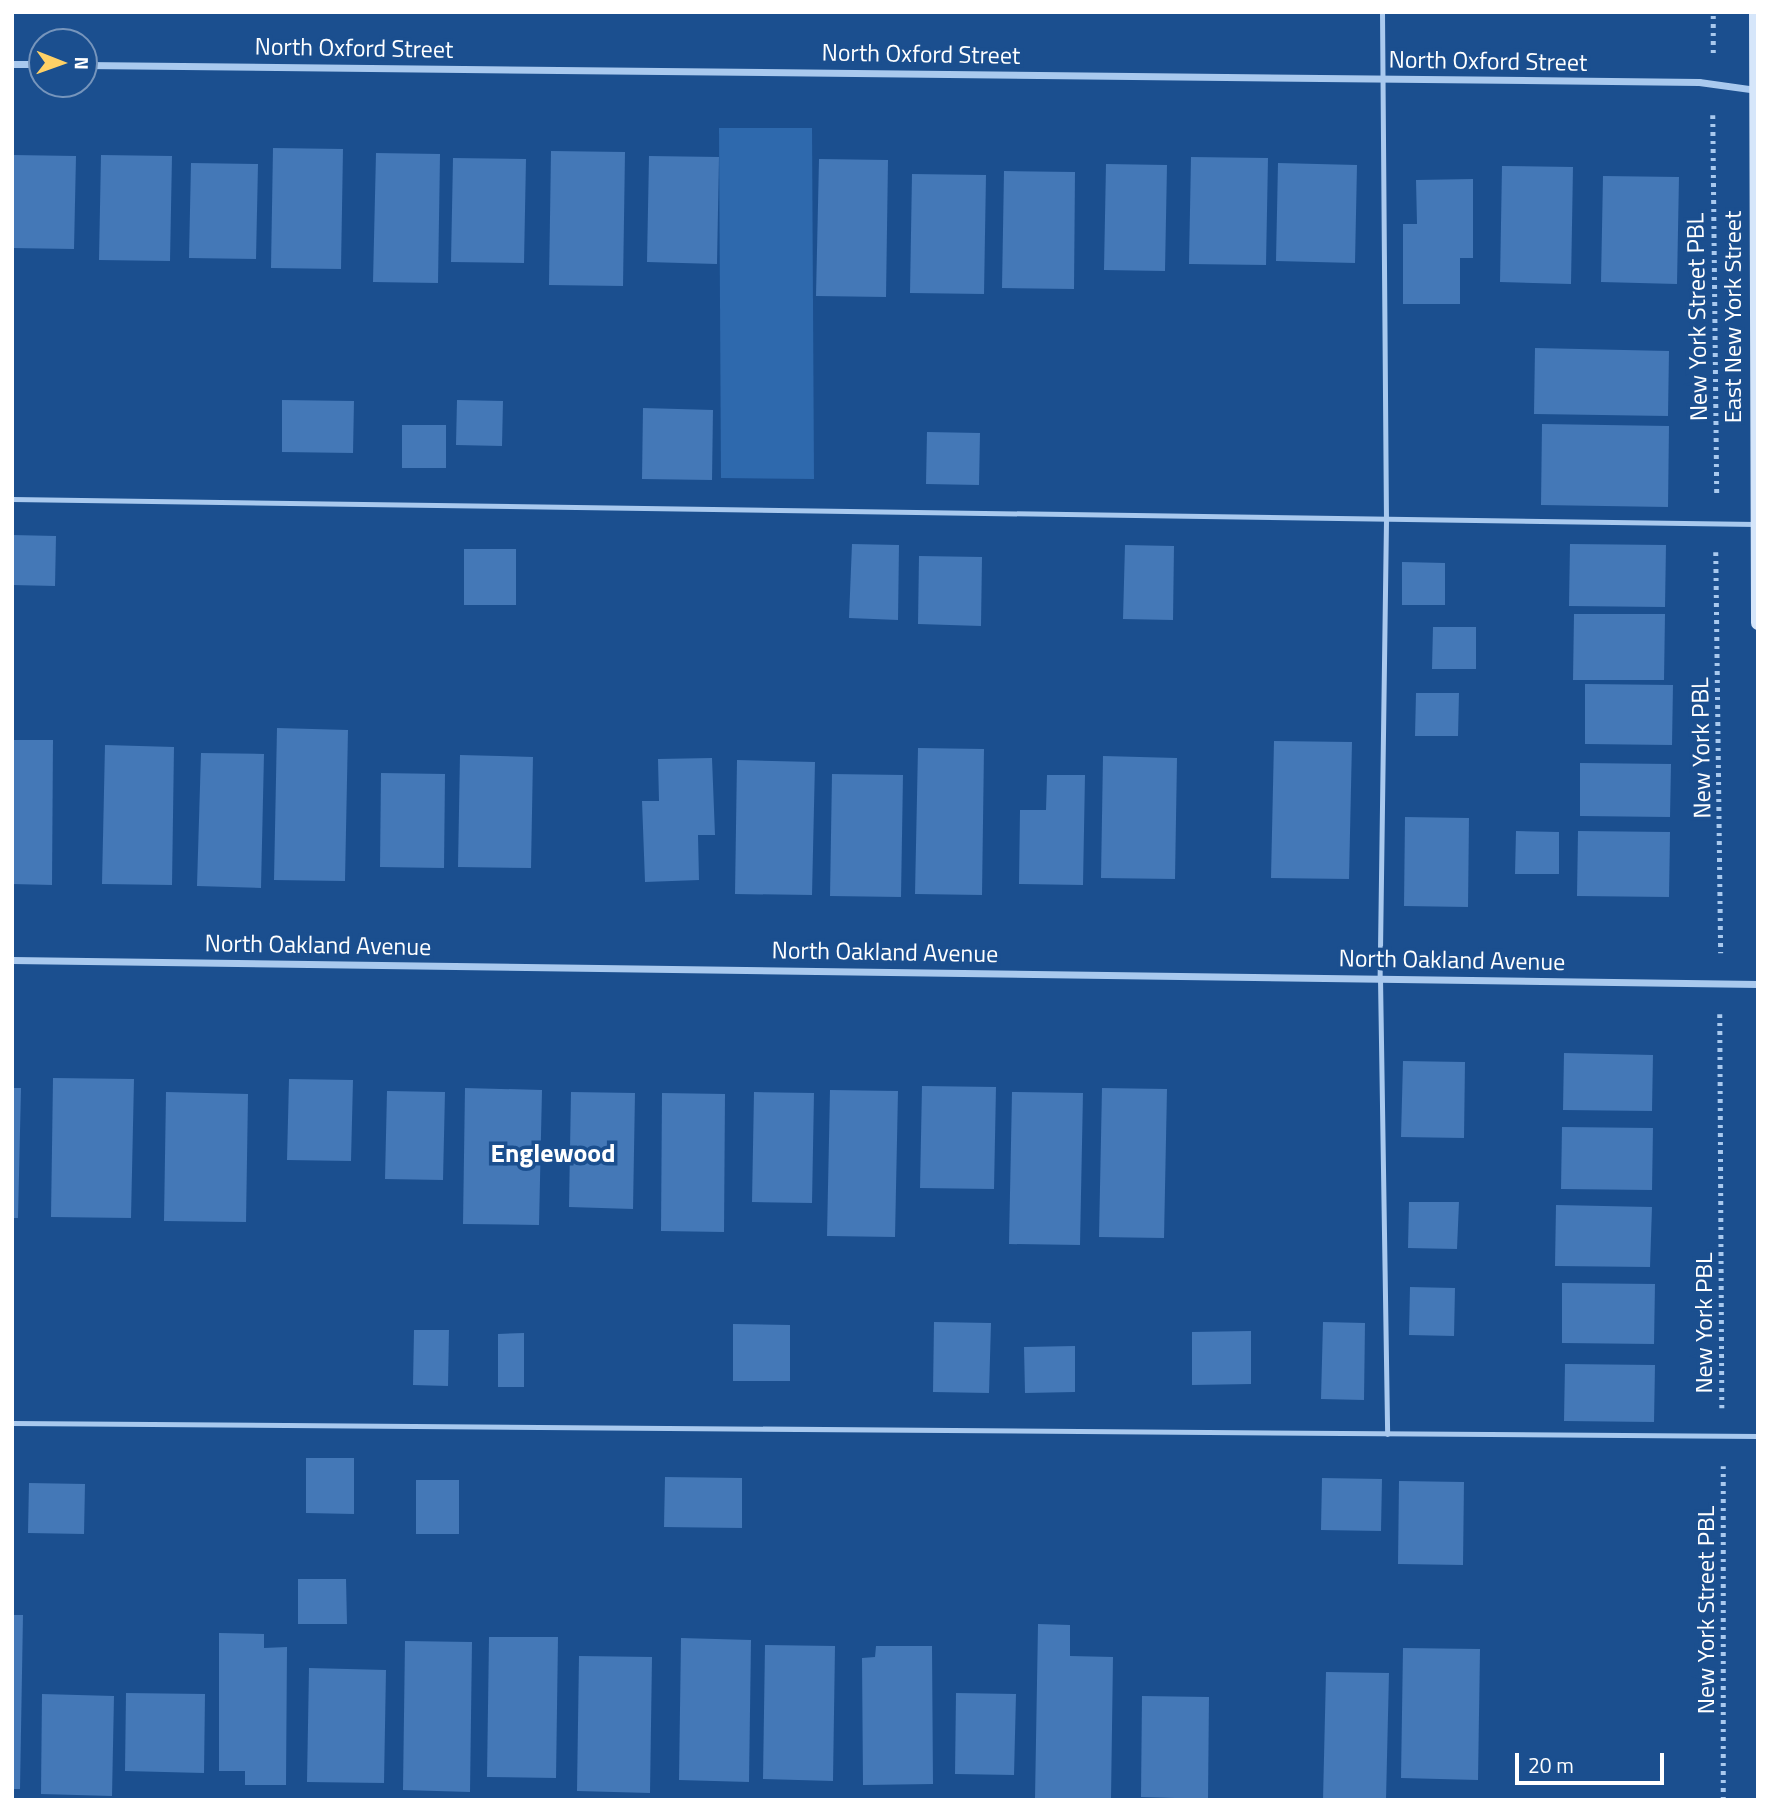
<!DOCTYPE html>
<style>
body{margin:0}
#map{position:relative;width:1770px;height:1812px;overflow:hidden;background:#1b4f8f;font-family:"Titillium Web",sans-serif}
div>[style]{position:absolute}
.green>*{inset:0;background:#2e69ad}
.building>*{inset:0;background:#4478b7}
.path>*{height:4.5px;margin-top:-2.25px;transform-origin:0;background:repeating-linear-gradient(90deg,#a9c9ee 0 3.5px,transparent 0 8.5px)}
.service>*{height:5px;margin:-2.5px;padding:0 2.5px;transform-origin:2.5px;border-radius:2.5px;background:#a9c9ee}
.minor>*{height:7px;margin:-3.5px;padding:0 3.5px;transform-origin:3.5px;border-radius:3.5px;background:#a9c9ee}
.secondary>*{height:14px;margin:-7px;padding:0 7px;transform-origin:7px;border-radius:7px;background:#d6e6fa}
span{translate:-50% -50%;white-space:nowrap;text-align:center;line-height:1.15;-webkit-text-stroke:7px #1b4f8f;paint-order:stroke}
.street-label{font-size:24px;color:#fff}
.neighbourhood-label{font-size:26px;color:#fff;font-weight:700}
.frame{position:absolute;inset:0;border:14px solid #fff;pointer-events:none}
.north{position:absolute;left:28px;top:28px;width:70px;height:70px;box-sizing:border-box;background:#1b4f8f;border:2px solid #7695bc;border-radius:50%;rotate:91deg;font-size:19px;font-weight:700;line-height:28px;text-align:center;color:#fff}
.north::after{content:'';display:block;margin:auto;width:24px;height:32px;background:#ffd166;clip-path:polygon(50% 0,100% 100%,50% 72%,0 100%)}
.scale{position:absolute;left:1515px;top:1753px;width:149px;height:32px;box-sizing:border-box;border:4px solid #fff;border-top:0;padding-left:9px;font-size:21px;line-height:24px;white-space:nowrap;color:#fff;-webkit-text-stroke:5px #1b4f8f;paint-order:stroke}
</style>
<div id="map">
<div class="green">
<div style="clip-path:polygon(719px 128px,812px 128px,814px 479px,721px 478px)"></div>
</div>
<div class="building">
<div style="clip-path:polygon(273px 148px,343px 149px,341px 269px,271px 268px)"></div>
<div style="clip-path:polygon(551px 151px,625px 152px,623px 286px,549px 285px)"></div>
<div style="clip-path:polygon(376px 153px,440px 154px,438px 283px,373px 282px)"></div>
<div style="clip-path:polygon(13px 155px,76px 156px,74px 249px,12px 248px)"></div>
<div style="clip-path:polygon(101px 155px,172px 156px,170px 261px,99px 260px)"></div>
<div style="clip-path:polygon(649px 156px,719px 157px,717px 264px,647px 262px)"></div>
<div style="clip-path:polygon(1191px 157px,1268px 158px,1266px 265px,1189px 264px)"></div>
<div style="clip-path:polygon(453px 158px,526px 159px,524px 263px,451px 262px)"></div>
<div style="clip-path:polygon(819px 159px,888px 160px,886px 297px,816px 296px)"></div>
<div style="clip-path:polygon(191px 163px,258px 164px,256px 259px,189px 258px)"></div>
<div style="clip-path:polygon(1278px 163px,1357px 165px,1355px 263px,1276px 261px)"></div>
<div style="clip-path:polygon(1106px 164px,1167px 165px,1165px 271px,1104px 270px)"></div>
<div style="clip-path:polygon(1502px 166px,1573px 167px,1571px 284px,1500px 282px)"></div>
<div style="clip-path:polygon(1004px 171px,1075px 172px,1074px 289px,1002px 288px)"></div>
<div style="clip-path:polygon(912px 174px,986px 175px,984px 294px,910px 293px)"></div>
<div style="clip-path:polygon(1603px 176px,1679px 177px,1677px 284px,1601px 282px)"></div>
<div style="clip-path:polygon(1473px 179px,1473px 258px,1460px 258px,1460px 304px,1403px 304px,1403px 224px,1417px 224px,1416px 180px)"></div>
<div style="clip-path:polygon(1535px 348px,1669px 351px,1668px 416px,1534px 414px)"></div>
<div style="clip-path:polygon(282px 400px,354px 401px,353px 453px,282px 452px)"></div>
<div style="clip-path:polygon(457px 400px,503px 401px,502px 446px,456px 445px)"></div>
<div style="clip-path:polygon(643px 408px,713px 410px,712px 480px,642px 479px)"></div>
<div style="clip-path:polygon(1542px 424px,1669px 426px,1668px 507px,1541px 505px)"></div>
<div style="clip-path:polygon(402px 425px,446px 425px,446px 468px,402px 468px)"></div>
<div style="clip-path:polygon(927px 432px,980px 433px,979px 485px,926px 484px)"></div>
<div style="clip-path:polygon(12px 535px,56px 536px,55px 586px,12px 585px)"></div>
<div style="clip-path:polygon(852px 544px,899px 545px,898px 620px,849px 618px)"></div>
<div style="clip-path:polygon(1570px 544px,1666px 545px,1665px 607px,1569px 606px)"></div>
<div style="clip-path:polygon(1125px 545px,1174px 546px,1173px 620px,1123px 619px)"></div>
<div style="clip-path:polygon(464px 549px,516px 549px,516px 605px,464px 605px)"></div>
<div style="clip-path:polygon(919px 556px,982px 557px,981px 626px,918px 624px)"></div>
<div style="clip-path:polygon(1402px 562px,1445px 563px,1445px 605px,1402px 605px)"></div>
<div style="clip-path:polygon(1574px 614px,1665px 614px,1664px 680px,1573px 680px)"></div>
<div style="clip-path:polygon(1433px 627px,1476px 627px,1476px 669px,1432px 669px)"></div>
<div style="clip-path:polygon(1585px 684px,1673px 685px,1672px 745px,1585px 744px)"></div>
<div style="clip-path:polygon(1416px 693px,1459px 693px,1458px 736px,1415px 736px)"></div>
<div style="clip-path:polygon(277px 728px,348px 730px,345px 881px,274px 880px)"></div>
<div style="clip-path:polygon(12px 740px,53px 740px,52px 885px,12px 884px)"></div>
<div style="clip-path:polygon(1274px 741px,1352px 742px,1349px 879px,1271px 878px)"></div>
<div style="clip-path:polygon(105px 745px,174px 747px,172px 885px,102px 884px)"></div>
<div style="clip-path:polygon(918px 748px,984px 749px,982px 895px,915px 894px)"></div>
<div style="clip-path:polygon(201px 753px,264px 754px,261px 888px,197px 886px)"></div>
<div style="clip-path:polygon(460px 755px,533px 757px,531px 868px,458px 867px)"></div>
<div style="clip-path:polygon(1103px 756px,1177px 758px,1175px 879px,1101px 878px)"></div>
<div style="clip-path:polygon(712px 758px,715px 835px,698px 835px,699px 880px,645px 882px,642px 801px,659px 801px,658px 759px)"></div>
<div style="clip-path:polygon(737px 760px,815px 762px,812px 895px,735px 894px)"></div>
<div style="clip-path:polygon(1580px 763px,1671px 764px,1670px 817px,1580px 816px)"></div>
<div style="clip-path:polygon(381px 773px,445px 774px,444px 868px,380px 867px)"></div>
<div style="clip-path:polygon(832px 774px,903px 775px,901px 897px,830px 896px)"></div>
<div style="clip-path:polygon(1047px 775px,1085px 775px,1083px 885px,1019px 884px,1020px 810px,1046px 810px)"></div>
<div style="clip-path:polygon(1405px 817px,1469px 818px,1468px 907px,1404px 906px)"></div>
<div style="clip-path:polygon(1516px 831px,1559px 832px,1559px 874px,1515px 874px)"></div>
<div style="clip-path:polygon(1578px 831px,1670px 832px,1669px 897px,1577px 896px)"></div>
<div style="clip-path:polygon(1564px 1053px,1653px 1055px,1652px 1111px,1563px 1110px)"></div>
<div style="clip-path:polygon(1403px 1061px,1465px 1062px,1464px 1138px,1401px 1137px)"></div>
<div style="clip-path:polygon(53px 1078px,134px 1079px,131px 1218px,51px 1217px)"></div>
<div style="clip-path:polygon(289px 1079px,353px 1080px,351px 1161px,287px 1160px)"></div>
<div style="clip-path:polygon(922px 1086px,996px 1087px,994px 1189px,920px 1188px)"></div>
<div style="clip-path:polygon(12px 1088px,21px 1088px,18px 1218px,12px 1218px)"></div>
<div style="clip-path:polygon(465px 1088px,542px 1090px,539px 1225px,463px 1224px)"></div>
<div style="clip-path:polygon(1102px 1088px,1167px 1089px,1164px 1238px,1099px 1237px)"></div>
<div style="clip-path:polygon(830px 1090px,898px 1091px,895px 1237px,827px 1236px)"></div>
<div style="clip-path:polygon(387px 1091px,445px 1092px,443px 1180px,385px 1179px)"></div>
<div style="clip-path:polygon(166px 1092px,248px 1094px,246px 1222px,164px 1221px)"></div>
<div style="clip-path:polygon(571px 1092px,635px 1093px,633px 1209px,569px 1207px)"></div>
<div style="clip-path:polygon(754px 1092px,814px 1093px,812px 1203px,752px 1202px)"></div>
<div style="clip-path:polygon(1012px 1092px,1083px 1093px,1080px 1245px,1009px 1244px)"></div>
<div style="clip-path:polygon(662px 1093px,725px 1094px,724px 1232px,661px 1231px)"></div>
<div style="clip-path:polygon(1562px 1127px,1653px 1128px,1652px 1190px,1561px 1189px)"></div>
<div style="clip-path:polygon(1409px 1202px,1459px 1202px,1457px 1249px,1408px 1248px)"></div>
<div style="clip-path:polygon(1556px 1205px,1652px 1207px,1650px 1267px,1555px 1266px)"></div>
<div style="clip-path:polygon(1562px 1283px,1655px 1284px,1654px 1344px,1562px 1343px)"></div>
<div style="clip-path:polygon(1410px 1287px,1455px 1288px,1454px 1336px,1409px 1335px)"></div>
<div style="clip-path:polygon(934px 1322px,991px 1323px,989px 1393px,933px 1392px)"></div>
<div style="clip-path:polygon(1323px 1322px,1365px 1323px,1364px 1400px,1321px 1399px)"></div>
<div style="clip-path:polygon(733px 1324px,790px 1325px,790px 1381px,733px 1381px)"></div>
<div style="clip-path:polygon(414px 1330px,449px 1330px,448px 1386px,413px 1385px)"></div>
<div style="clip-path:polygon(1251px 1331px,1251px 1384px,1192px 1385px,1192px 1332px)"></div>
<div style="clip-path:polygon(524px 1333px,524px 1387px,498px 1387px,498px 1334px)"></div>
<div style="clip-path:polygon(1075px 1346px,1075px 1392px,1025px 1393px,1024px 1347px)"></div>
<div style="clip-path:polygon(1565px 1364px,1655px 1365px,1654px 1422px,1564px 1421px)"></div>
<div style="clip-path:polygon(306px 1458px,354px 1458px,354px 1514px,306px 1513px)"></div>
<div style="clip-path:polygon(665px 1477px,742px 1478px,742px 1528px,664px 1527px)"></div>
<div style="clip-path:polygon(1322px 1478px,1382px 1479px,1381px 1531px,1321px 1530px)"></div>
<div style="clip-path:polygon(416px 1480px,459px 1480px,459px 1534px,416px 1534px)"></div>
<div style="clip-path:polygon(1399px 1481px,1464px 1482px,1463px 1565px,1398px 1564px)"></div>
<div style="clip-path:polygon(29px 1483px,85px 1484px,84px 1534px,28px 1533px)"></div>
<div style="clip-path:polygon(298px 1579px,346px 1579px,347px 1624px,298px 1624px)"></div>
<div style="clip-path:polygon(12px 1615px,23px 1615px,20px 1789px,12px 1789px)"></div>
<div style="clip-path:polygon(1038px 1624px,1070px 1625px,1070px 1656px,1113px 1657px,1111px 1800px,1035px 1799px)"></div>
<div style="clip-path:polygon(219px 1633px,264px 1634px,264px 1648px,287px 1647px,286px 1785px,245px 1785px,245px 1771px,219px 1771px)"></div>
<div style="clip-path:polygon(489px 1637px,558px 1637px,556px 1778px,487px 1777px)"></div>
<div style="clip-path:polygon(681px 1638px,751px 1640px,749px 1782px,679px 1780px)"></div>
<div style="clip-path:polygon(405px 1641px,472px 1642px,470px 1792px,403px 1790px)"></div>
<div style="clip-path:polygon(765px 1645px,835px 1646px,833px 1781px,763px 1779px)"></div>
<div style="clip-path:polygon(876px 1646px,932px 1646px,933px 1784px,863px 1785px,862px 1658px,875px 1657px)"></div>
<div style="clip-path:polygon(1403px 1648px,1480px 1649px,1478px 1780px,1401px 1778px)"></div>
<div style="clip-path:polygon(579px 1656px,652px 1657px,650px 1793px,577px 1791px)"></div>
<div style="clip-path:polygon(309px 1668px,386px 1670px,384px 1783px,307px 1782px)"></div>
<div style="clip-path:polygon(1326px 1672px,1389px 1673px,1386px 1800px,1323px 1800px)"></div>
<div style="clip-path:polygon(126px 1693px,205px 1694px,204px 1773px,125px 1771px)"></div>
<div style="clip-path:polygon(956px 1693px,1016px 1694px,1014px 1775px,955px 1774px)"></div>
<div style="clip-path:polygon(42px 1694px,114px 1696px,112px 1796px,41px 1794px)"></div>
<div style="clip-path:polygon(1142px 1696px,1209px 1697px,1208px 1799px,1141px 1797px)"></div>
</div>
<div class="path">
<div style="left:1713px;top:53px;width:41px;rotate:-90deg"></div>
<div style="left:1713px;top:115px;width:379px;rotate:89.4deg"></div>
<div style="left:1716px;top:552px;width:401px;rotate:89.3deg"></div>
<div style="left:1720px;top:1014px;width:394px;rotate:89.7deg"></div>
<div style="left:1723px;top:1800px;width:334px;rotate:-90deg"></div>
</div>
<div class="service">
<div style="left:1382px;top:12px;width:508px;rotate:89.55deg"></div>
<div style="left:1386px;top:520px;width:458px;rotate:90.8deg"></div>
<div style="left:1380px;top:978px;width:456px;rotate:89.1deg"></div>
<div style="left:12px;top:499px;width:1744px;rotate:0.82deg"></div>
<div style="left:12px;top:1423px;width:1746px;rotate:0.43deg"></div>
</div>
<div class="minor">
<div style="left:12px;top:64px;width:30px"></div>
<div style="left:84px;top:65px;width:1615px;rotate:0.6deg"></div>
<div style="left:1699px;top:82px;width:59px;rotate:7.9deg"></div>
<div style="left:12px;top:960px;width:1746px;rotate:0.79deg"></div>
</div>
<div class="secondary">
<div style="left:1756px;top:12px;width:611px;rotate:89.81deg"></div>
</div>
<div class="street-label">
<span style="left:354px;top:48px;rotate:1deg">North Oxford Street</span>
<span style="left:921px;top:54px;rotate:1deg">North Oxford Street</span>
<span style="left:1488px;top:61px;rotate:1deg">North Oxford Street</span>
<span style="left:1697px;top:317px;rotate:-91deg">New York Street PBL</span>
<span style="left:1733px;top:317px;rotate:-90deg">East New York Street</span>
<span style="left:1701px;top:748px;rotate:-91deg">New York PBL</span>
<span style="left:318px;top:945px;rotate:1deg">North Oakland Avenue</span>
<span style="left:885px;top:952px;rotate:1deg">North Oakland Avenue</span>
<span style="left:1452px;top:960px;rotate:1deg">North Oakland Avenue</span>
<span style="left:1704px;top:1323px;rotate:-90deg">New York PBL</span>
<span style="left:1706px;top:1610px;rotate:-90deg">New York Street PBL</span>
</div>
<div class="neighbourhood-label">
<span style="left:553px;top:1153px">Englewood</span>
</div>
<div class="frame"></div>
<div class="north">N</div>
<div class="scale">20 m</div>
</div>
